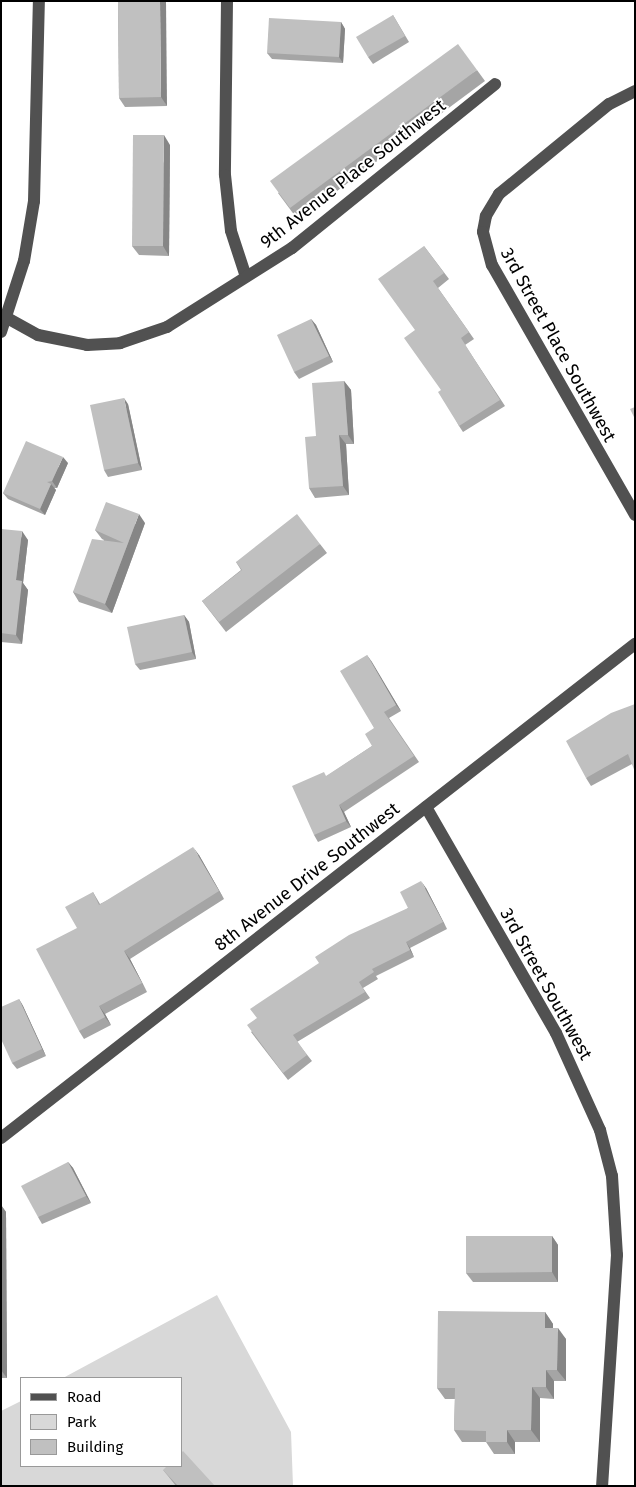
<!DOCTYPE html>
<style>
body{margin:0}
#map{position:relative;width:636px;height:1487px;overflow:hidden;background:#fff;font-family:"Fira Sans",sans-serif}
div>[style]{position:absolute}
.green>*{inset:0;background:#d8d8d8}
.minor>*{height:12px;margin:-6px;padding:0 6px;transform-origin:6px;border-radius:6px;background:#515151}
.wall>*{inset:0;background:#a5a5a5}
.shaded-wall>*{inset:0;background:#868686}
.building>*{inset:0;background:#c0c0c0}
span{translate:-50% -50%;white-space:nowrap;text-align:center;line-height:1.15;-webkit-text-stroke:4px #fff;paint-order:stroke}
.street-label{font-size:18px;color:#000}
.frame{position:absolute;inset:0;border:2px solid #000;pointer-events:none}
.legend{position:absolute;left:20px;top:1377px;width:162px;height:90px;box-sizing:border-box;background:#fff;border:1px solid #999;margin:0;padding:6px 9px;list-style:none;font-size:15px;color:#000}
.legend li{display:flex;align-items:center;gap:10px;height:25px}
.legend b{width:25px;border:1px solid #999}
</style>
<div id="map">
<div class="green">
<div style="clip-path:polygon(217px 1295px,291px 1432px,293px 1486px,1px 1486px,1px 1411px,21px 1401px,21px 1466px,181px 1466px,181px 1378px,63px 1378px)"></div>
</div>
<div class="minor">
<div style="left:227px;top:1px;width:174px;rotate:90.7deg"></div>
<div style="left:225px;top:175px;width:56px;rotate:83.9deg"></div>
<div style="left:231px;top:231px;width:48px;rotate:71.9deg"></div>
<div style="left:635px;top:91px;width:29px;rotate:153deg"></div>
<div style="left:609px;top:104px;width:142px;rotate:140.7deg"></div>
<div style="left:499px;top:194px;width:26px;rotate:121deg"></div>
<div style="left:486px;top:216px;width:16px;rotate:101deg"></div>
<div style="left:483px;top:232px;width:34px;rotate:75deg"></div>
<div style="left:492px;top:265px;width:288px;rotate:60.2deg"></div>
<div style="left:9px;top:319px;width:33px;rotate:29deg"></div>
<div style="left:38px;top:335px;width:50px;rotate:11.5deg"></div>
<div style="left:87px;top:345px;width:33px;rotate:-3deg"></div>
<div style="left:120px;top:343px;width:50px;rotate:-18.8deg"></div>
<div style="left:167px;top:327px;width:148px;rotate:-32.3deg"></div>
<div style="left:292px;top:248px;width:261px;rotate:-38.9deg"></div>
<div style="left:1px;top:332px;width:75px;rotate:-72.1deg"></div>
<div style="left:24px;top:261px;width:61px;rotate:-80.5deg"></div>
<div style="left:34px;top:201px;width:200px;rotate:-88.6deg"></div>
<div style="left:426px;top:807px;width:261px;rotate:60.1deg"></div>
<div style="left:556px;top:1033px;width:107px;rotate:65.6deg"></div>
<div style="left:600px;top:1130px;width:48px;rotate:75.4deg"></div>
<div style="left:612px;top:1176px;width:79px;rotate:86.4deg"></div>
<div style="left:617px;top:1255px;width:231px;rotate:93.7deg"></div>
<div style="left:1px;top:1138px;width:804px;rotate:-37.93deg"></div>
</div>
<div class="wall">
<div style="clip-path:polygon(118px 1px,167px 106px,125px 107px,119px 98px)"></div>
<div style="clip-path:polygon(393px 15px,409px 42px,373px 64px,368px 57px)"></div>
<div style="clip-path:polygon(341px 22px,345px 29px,343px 63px,272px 59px,267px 53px)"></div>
<div style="clip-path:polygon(477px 70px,485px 81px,298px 220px,278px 193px)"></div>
<div style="clip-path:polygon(170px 145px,169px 256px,139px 255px,132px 246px)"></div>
<div style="clip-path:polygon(424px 246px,449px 279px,438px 288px,474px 339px,465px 345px,505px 406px,463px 432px,459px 426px,441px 390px)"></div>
<div style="clip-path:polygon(311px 319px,316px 325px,333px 362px,299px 379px,294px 372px)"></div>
<div style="clip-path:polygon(344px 381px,351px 390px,354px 444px,346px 444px,349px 495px,315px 498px,309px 488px,316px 436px)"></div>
<div style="clip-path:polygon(128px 404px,142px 470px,108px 477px,104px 470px)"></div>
<div style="clip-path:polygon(68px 463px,57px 488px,54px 488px,56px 490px,45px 515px,8px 499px,3px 493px)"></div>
<div style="clip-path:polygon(145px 523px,112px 613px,79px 602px,73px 592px,104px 540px,102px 539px,95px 530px)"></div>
<div style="clip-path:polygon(1px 529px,28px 540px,23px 583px,28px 590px,22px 644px,1px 642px)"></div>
<div style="clip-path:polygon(320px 544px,327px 553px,226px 632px,202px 601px,241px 570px,236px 562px)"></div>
<div style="clip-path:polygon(184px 615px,189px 622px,196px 659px,140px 670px,135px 664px)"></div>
<div style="clip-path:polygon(367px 655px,401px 711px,389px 718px,419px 762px,344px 812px,351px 827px,318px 842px,314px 835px,327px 776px,372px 746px,374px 728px)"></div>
<div style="clip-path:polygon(635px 704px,632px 764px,591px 786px,586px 778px)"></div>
<div style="clip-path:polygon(199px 855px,224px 899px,130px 959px,147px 992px,105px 1014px,111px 1025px,84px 1039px,79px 1031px,77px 928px,93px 892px,100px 904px)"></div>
<div style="clip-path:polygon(426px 888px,447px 929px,410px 948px,414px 957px,376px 976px,378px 979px,363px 988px,370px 998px,297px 1042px,312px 1061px,288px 1080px,251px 1032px,408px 908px)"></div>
<div style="clip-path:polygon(19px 999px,23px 1006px,46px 1056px,17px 1069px,12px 1063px)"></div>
<div style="clip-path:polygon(68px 1162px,73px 1168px,91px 1203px,42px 1224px,38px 1217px)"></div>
<div style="clip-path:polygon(1px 1205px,6px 1212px,7px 1378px,1px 1378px)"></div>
<div style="clip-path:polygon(552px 1236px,558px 1245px,558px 1282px,473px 1282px,466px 1273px)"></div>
<div style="clip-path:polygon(545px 1312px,553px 1324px,553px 1328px,566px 1339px,566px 1381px,554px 1381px,554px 1399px,540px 1398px,540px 1442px,515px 1442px,515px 1454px,494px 1454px,486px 1442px,462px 1442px,454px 1430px,455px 1399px,445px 1399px,437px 1388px)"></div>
<div style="clip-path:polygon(163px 1470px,215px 1486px,176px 1486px,168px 1476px)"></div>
</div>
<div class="shaded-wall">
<div style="clip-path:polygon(160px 1px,166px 1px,167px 106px,161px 97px)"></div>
<div style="clip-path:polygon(341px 22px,345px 29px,343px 63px,339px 57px)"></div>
<div style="clip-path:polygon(164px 135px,170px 145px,169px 256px,163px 246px)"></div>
<div style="clip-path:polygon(311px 319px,316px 325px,333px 362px,329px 356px)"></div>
<div style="clip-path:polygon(344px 381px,351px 390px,354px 444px,348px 435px)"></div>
<div style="clip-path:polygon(124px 398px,128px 404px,142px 470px,138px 463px)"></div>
<div style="clip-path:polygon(339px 435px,346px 444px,349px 495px,343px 486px)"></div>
<div style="clip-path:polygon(63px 457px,68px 463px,57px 488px,52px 481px)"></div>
<div style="clip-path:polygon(51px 484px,56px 490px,45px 515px,40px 509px)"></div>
<div style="clip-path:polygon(139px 514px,145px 523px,112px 613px,105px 604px)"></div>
<div style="clip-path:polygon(22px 531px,28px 540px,23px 583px,28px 590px,22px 644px,16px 635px,16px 580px)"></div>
<div style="clip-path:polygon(184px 615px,189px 622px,196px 659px,192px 652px)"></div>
<div style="clip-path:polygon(367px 655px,372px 662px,401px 711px,396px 705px)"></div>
<div style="clip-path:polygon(339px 805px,344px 812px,351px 827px,346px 821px)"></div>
<div style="clip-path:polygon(193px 847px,199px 855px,224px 899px,219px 891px)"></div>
<div style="clip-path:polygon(421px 881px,426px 888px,447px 929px,443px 922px)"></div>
<div style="clip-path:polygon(406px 942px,410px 948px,414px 957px,410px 950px)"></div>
<div style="clip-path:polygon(124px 951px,130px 959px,147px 992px,142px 983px)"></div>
<div style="clip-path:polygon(19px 999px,23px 1006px,46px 1056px,42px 1049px)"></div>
<div style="clip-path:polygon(99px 1006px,105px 1014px,111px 1025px,105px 1017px)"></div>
<div style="clip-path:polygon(68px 1162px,73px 1168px,91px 1203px,86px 1196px)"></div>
<div style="clip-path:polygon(1px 1205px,6px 1212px,7px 1378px,1px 1370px)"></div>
<div style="clip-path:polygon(552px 1236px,558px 1245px,558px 1282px,552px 1272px)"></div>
<div style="clip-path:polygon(545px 1312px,553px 1324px,553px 1339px,545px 1328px)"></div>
<div style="clip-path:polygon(558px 1328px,566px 1339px,566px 1381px,557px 1370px)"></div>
<div style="clip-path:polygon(546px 1370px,554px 1381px,554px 1399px,546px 1387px)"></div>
<div style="clip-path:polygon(532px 1387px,540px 1398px,540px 1442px,531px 1430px)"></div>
<div style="clip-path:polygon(507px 1430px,515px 1442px,515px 1454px,507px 1442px)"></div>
</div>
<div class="building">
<div style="clip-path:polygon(118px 1px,160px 1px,161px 97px,119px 98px)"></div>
<div style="clip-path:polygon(393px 15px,405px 36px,368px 57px,356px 37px)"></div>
<div style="clip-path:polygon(269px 18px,341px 22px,339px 57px,267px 53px)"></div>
<div style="clip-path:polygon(458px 44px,477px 70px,290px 208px,270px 181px)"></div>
<div style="clip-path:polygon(133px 135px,164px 135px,163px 246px,132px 246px)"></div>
<div style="clip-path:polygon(424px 246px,444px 273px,433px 281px,469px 332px,461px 338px,500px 400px,459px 426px,438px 392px,441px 390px,404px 338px,415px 330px,378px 279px)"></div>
<div style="clip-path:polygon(311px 319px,329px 356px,294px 372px,277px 335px)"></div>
<div style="clip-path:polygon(344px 381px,348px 435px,339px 435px,343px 486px,309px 488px,305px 437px,316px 436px,312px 383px)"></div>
<div style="clip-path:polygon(124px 398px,138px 463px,104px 470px,90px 405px)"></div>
<div style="clip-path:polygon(635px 407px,635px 419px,630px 409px)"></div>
<div style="clip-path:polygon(26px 441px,63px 457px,52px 481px,47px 482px,51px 484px,40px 509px,3px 493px)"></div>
<div style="clip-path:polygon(106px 502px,139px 514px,105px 604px,73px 592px,92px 539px,124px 543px,95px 530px)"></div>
<div style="clip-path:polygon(297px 514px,320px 544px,219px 622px,202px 601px,242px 570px,236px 562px)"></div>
<div style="clip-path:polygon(1px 529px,22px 531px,16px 580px,22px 581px,16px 635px,1px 633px)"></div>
<div style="clip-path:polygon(184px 615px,192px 652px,135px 664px,127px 627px)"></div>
<div style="clip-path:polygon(367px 655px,396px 705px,384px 712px,414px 756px,339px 805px,346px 821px,314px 835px,292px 786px,324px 772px,326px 776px,372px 746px,365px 734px,374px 728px,340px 671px)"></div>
<div style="clip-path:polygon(635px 704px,635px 772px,628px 754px,586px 778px,566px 741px,611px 713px)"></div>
<div style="clip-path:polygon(193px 847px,219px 891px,124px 951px,142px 983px,99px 1006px,105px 1017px,79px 1031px,36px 949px,77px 928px,65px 907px,93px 892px,99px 905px)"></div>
<div style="clip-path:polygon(421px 881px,443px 922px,406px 942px,410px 950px,372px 969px,374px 972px,359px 982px,365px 992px,293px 1035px,307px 1055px,283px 1073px,247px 1025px,257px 1018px,250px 1009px,319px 963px,315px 957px,349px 935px,408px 908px,400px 892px)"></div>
<div style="clip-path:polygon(19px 999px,42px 1049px,12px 1063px,1px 1039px,1px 1007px)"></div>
<div style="clip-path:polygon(68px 1162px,86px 1196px,38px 1217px,21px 1186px)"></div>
<div style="clip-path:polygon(466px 1236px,552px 1236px,552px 1272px,466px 1273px)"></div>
<div style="clip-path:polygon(438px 1311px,545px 1312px,545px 1328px,558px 1328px,557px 1370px,546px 1370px,546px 1387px,532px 1387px,531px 1430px,507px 1430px,507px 1442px,486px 1442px,486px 1431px,454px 1430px,455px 1388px,437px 1388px)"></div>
<div style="clip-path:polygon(183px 1451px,215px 1486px,178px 1486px,163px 1470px,167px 1466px,181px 1466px,181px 1453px)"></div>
</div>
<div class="street-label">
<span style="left:353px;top:174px;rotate:-38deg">9th Avenue Place Southwest</span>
<span style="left:558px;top:345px;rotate:61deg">3rd Street Place Southwest</span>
<span style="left:307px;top:877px;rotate:-38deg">8th Avenue Drive Southwest</span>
<span style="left:546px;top:984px;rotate:61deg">3rd Street Southwest</span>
</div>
<div class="frame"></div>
<ul class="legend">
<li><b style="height:6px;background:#515151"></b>Road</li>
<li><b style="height:14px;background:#d8d8d8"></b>Park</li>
<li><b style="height:14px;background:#c0c0c0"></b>Building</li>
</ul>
</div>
